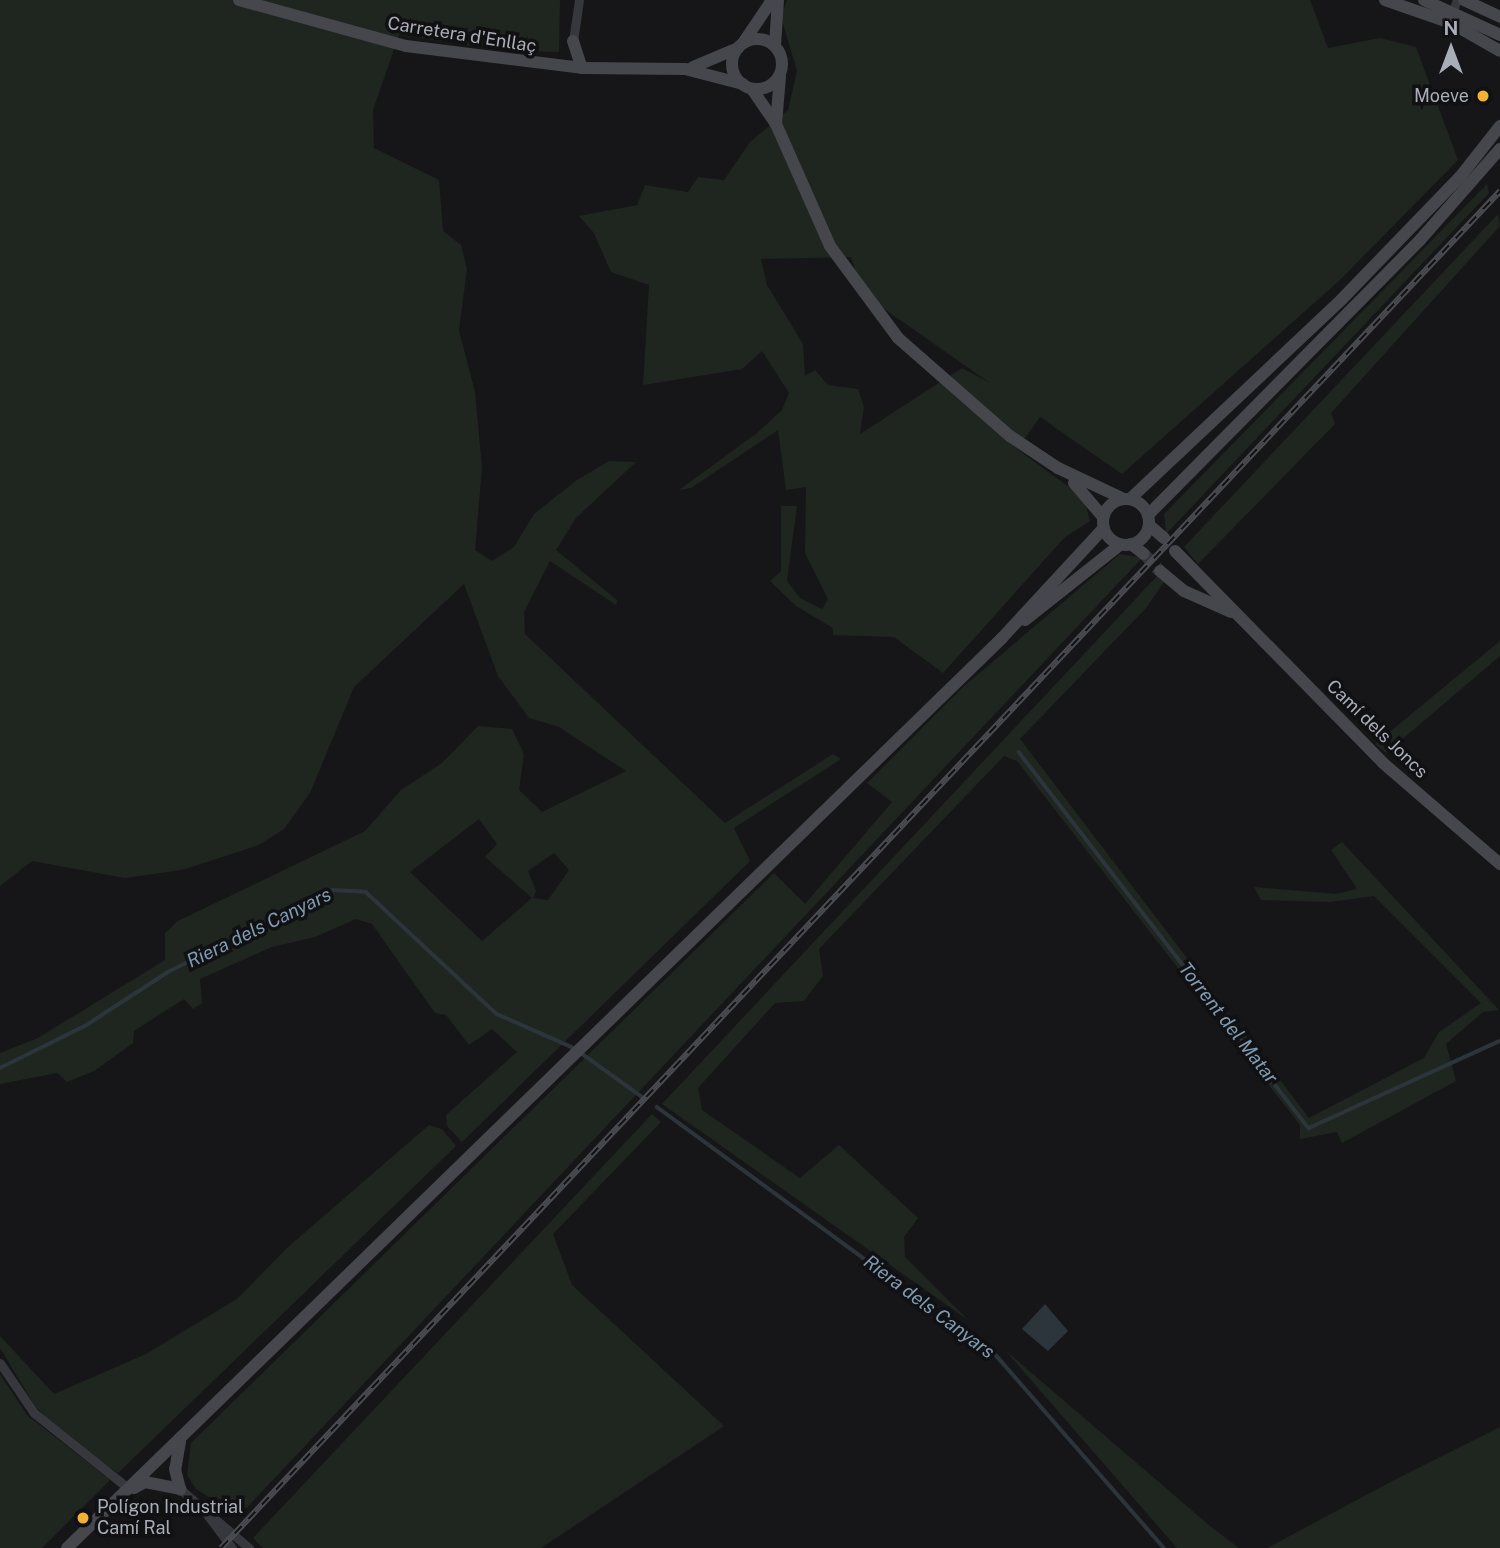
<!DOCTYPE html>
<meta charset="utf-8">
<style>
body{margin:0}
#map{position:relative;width:1500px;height:1548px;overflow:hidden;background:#161618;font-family:"Public Sans",sans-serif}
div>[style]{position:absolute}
.green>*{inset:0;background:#1e261f}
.water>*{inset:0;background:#2c353c}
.stream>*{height:3.5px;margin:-1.75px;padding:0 1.75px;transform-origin:1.75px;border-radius:1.75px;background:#2c353c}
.secondary-tunnel>*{height:12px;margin-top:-6px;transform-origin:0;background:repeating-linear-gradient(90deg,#333438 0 12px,transparent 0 18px)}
.street>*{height:9px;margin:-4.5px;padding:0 4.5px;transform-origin:4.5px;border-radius:4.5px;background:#37383d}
.secondary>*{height:12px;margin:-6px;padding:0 6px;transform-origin:6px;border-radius:6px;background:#45474d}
.secondary>.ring{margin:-6px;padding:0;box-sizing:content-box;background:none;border:12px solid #45474d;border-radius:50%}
.rail>*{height:6px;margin-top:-3px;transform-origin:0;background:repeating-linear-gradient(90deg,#111113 0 10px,#4a4c52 0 20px);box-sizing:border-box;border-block:2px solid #4a4c52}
.secondary-bridge>*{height:12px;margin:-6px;padding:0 6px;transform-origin:6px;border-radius:6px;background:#45474d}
.dots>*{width:19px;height:19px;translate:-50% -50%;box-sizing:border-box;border:4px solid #111113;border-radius:50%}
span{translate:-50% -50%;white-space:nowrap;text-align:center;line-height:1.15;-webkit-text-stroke:7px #111113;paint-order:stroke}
.street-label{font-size:18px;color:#a8adb8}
.poi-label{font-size:18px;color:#a8adb8}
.right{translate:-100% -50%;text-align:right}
.left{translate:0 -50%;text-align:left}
.water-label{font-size:19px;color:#7f9bb3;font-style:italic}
.north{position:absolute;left:1416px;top:14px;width:70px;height:70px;-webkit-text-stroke:5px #111113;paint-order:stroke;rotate:0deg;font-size:19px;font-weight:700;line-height:28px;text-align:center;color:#a8adb8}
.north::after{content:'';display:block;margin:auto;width:24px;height:32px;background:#a8adb8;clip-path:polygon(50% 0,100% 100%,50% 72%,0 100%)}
</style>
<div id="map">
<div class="green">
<div style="clip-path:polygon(evenodd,0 0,560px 0,559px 52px,504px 50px,399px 35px,373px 110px,374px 148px,439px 180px,443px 231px,461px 245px,467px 269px,459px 330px,475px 392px,482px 468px,475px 550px,492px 561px,514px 547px,534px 514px,577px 480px,609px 461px,636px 462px,576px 518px,556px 550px,617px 600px,616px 605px,550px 561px,524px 612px,525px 634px,725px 823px,833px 754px,841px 759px,734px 828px,750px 861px,462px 1142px,447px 1126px,446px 1115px,517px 1052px,492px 1029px,469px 1045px,446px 1015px,435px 1013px,372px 924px,356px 919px,315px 937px,272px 947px,200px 979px,202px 1003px,193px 1009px,184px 999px,134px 1031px,133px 1043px,94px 1071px,67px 1082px,57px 1073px,0 1084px,0 1053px,38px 1038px,165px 960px,165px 933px,178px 921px,365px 831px,401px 790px,442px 763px,478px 726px,512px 729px,524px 754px,519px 790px,542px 812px,626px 771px,559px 727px,529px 718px,498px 676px,464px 584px,354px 687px,310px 793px,284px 829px,259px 845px,182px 870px,125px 878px,32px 861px,0 886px,0 0,479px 819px,497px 844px,485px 857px,532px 898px,482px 941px,410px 872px,479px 819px,0 0,554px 853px,569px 870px,548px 900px,533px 898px,536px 891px,528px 871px,554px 853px)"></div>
<div style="clip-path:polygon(evenodd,787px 0,1310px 0,1328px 48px,1380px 38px,1416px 47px,1458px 160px,1340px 280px,1122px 474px,1040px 417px,1017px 449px,1084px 498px,1090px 521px,1065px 537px,943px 673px,894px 637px,833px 635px,833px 628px,796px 606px,770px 581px,781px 571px,781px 506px,797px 506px,787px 581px,800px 598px,822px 609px,828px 599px,805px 553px,806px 487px,786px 490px,778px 430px,691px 488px,679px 490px,757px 433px,782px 410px,789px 393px,762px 351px,742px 369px,643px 385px,649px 285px,611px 272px,594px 233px,579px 216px,637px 205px,645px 185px,688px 192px,698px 177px,724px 180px,750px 142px,788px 110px,797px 71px,781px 17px,787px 0,851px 257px,863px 294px,990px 383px,962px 368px,860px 434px,864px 407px,858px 389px,828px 385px,815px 370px,805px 376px,803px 344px,767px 285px,761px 259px,851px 257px)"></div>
<div style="clip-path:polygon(1487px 184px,1489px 193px,1166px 534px,1164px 514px)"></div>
<div style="clip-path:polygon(1498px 214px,1500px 226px,1331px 413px,1335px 424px,1198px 564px,1184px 547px)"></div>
<div style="clip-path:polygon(1120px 554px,1142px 558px,239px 1516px,196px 1489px,187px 1475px,191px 1443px,774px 873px,805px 904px,892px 802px,867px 783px,963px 687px)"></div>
<div style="clip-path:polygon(1158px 575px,1164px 582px,1146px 608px,1020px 739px,1309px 1118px,1424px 1058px,1439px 1032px,1481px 1003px,1374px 896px,1330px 902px,1261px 900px,1254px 887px,1336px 894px,1357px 889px,1331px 850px,1342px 842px,1499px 1010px,1483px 1012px,1446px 1044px,1456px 1081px,1342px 1143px,1337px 1132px,1300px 1139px,1300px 1125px,1017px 761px,1004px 756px,819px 949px,823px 976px,804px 1001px,775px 1003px,698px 1088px,702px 1110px,800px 1178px,839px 1145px,918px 1218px,904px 1237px,905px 1257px,968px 1320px,662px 1104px)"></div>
<div style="clip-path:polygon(1500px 641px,1500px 656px,1386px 753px,1375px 744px)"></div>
<div style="clip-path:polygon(652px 1114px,661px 1122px,553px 1234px,572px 1285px,724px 1426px,541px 1548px,263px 1548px,253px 1538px)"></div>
<div style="clip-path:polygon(429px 1125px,442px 1129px,456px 1146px,118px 1473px,62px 1435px,35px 1406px,0 1348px,0 1336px,54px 1394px,146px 1354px,237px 1299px,288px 1247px)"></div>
<div style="clip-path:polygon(1005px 1350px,1210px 1526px,1239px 1548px,1177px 1548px)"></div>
<div style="clip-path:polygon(0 1374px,27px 1415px,110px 1480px,42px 1548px,0 1548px)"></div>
<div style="clip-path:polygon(1500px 1427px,1500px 1548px,1267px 1548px,1398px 1478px)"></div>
</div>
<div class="water">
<div style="clip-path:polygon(1045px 1304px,1068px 1331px,1048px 1351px,1022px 1329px)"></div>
</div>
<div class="stream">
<div style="left:1019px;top:752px;width:475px;rotate:52.4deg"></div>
<div style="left:1309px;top:1128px;width:210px;rotate:-24.5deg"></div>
<div style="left:581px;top:1053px;width:74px;rotate:35.6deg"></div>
<div style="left:0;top:1068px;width:95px;rotate:-26.3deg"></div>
<div style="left:85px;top:1026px;width:99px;rotate:-33deg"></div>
<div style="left:168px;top:972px;width:183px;rotate:-26.6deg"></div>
<div style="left:332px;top:890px;width:34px;rotate:3deg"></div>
<div style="left:366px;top:892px;width:179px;rotate:43deg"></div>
<div style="left:497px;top:1014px;width:84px;rotate:23.8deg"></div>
<div style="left:657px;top:1107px;width:419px;rotate:36.2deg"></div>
<div style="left:995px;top:1354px;width:257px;rotate:48.9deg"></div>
</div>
<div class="secondary-tunnel">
<div style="left:1144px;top:554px;width:23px;rotate:47deg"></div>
</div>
<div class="street">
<div style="left:1450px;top:18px;width:19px;rotate:-69deg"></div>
<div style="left:573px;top:41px;width:41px;rotate:-81.7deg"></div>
<div style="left:0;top:1363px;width:60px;rotate:55.8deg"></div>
<div style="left:34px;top:1413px;width:120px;rotate:38.6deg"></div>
<div style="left:180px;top:1489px;width:91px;rotate:40.5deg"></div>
<div style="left:206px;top:1513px;width:44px;rotate:53.4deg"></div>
</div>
<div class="secondary">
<div style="left:239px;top:0;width:173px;rotate:15.4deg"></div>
<div style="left:406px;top:46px;width:177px;rotate:7.1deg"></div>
<div style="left:582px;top:68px;width:103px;rotate:0.6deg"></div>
<div style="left:685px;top:69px;width:60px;rotate:14.5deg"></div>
<div style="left:1385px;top:0;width:70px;rotate:19.2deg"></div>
<div style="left:1451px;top:23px;width:56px;rotate:29.7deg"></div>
<div style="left:1464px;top:0;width:40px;rotate:25deg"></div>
<div class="ring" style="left:732px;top:39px;width:38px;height:38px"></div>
<div style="left:573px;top:41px;width:28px;rotate:72deg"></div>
<div style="left:743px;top:43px;width:52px;rotate:-56deg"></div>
<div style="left:775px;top:45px;width:45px;rotate:-86.2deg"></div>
<div style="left:693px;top:67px;width:49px;rotate:-22.9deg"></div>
<div style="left:752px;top:89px;width:42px;rotate:55.6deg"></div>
<div style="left:776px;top:124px;width:133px;rotate:66.1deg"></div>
<div style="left:830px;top:246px;width:114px;rotate:53.5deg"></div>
<div style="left:898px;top:338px;width:149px;rotate:41.2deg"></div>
<div style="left:1010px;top:436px;width:58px;rotate:33.7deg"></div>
<div style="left:1058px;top:468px;width:73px;rotate:25.2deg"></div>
<div style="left:776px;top:124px;width:48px;rotate:-85.2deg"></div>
<div style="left:1074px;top:483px;width:45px;rotate:49.5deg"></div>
<div style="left:1130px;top:499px;width:291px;rotate:-43.3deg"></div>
<div style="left:1342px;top:299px;width:170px;rotate:-46deg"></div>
<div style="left:1460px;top:177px;width:65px;rotate:-51.9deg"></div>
<div class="ring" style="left:1103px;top:499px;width:34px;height:34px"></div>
<div style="left:1149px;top:514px;width:385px;rotate:-45.3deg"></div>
<div style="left:1420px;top:240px;width:121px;rotate:-48.7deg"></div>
<div style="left:1149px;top:525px;width:20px;rotate:41deg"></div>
<div style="left:1131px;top:544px;width:16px;rotate:38deg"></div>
<div style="left:1175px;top:551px;width:297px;rotate:45.5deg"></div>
<div style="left:1383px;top:763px;width:155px;rotate:40.8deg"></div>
<div style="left:1160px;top:571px;width:31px;rotate:40deg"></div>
<div style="left:1184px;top:591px;width:51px;rotate:24.1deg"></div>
<div style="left:1025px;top:620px;width:122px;rotate:-38.4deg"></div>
<div style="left:180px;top:1442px;width:27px;rotate:100deg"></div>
<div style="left:175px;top:1469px;width:21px;rotate:76deg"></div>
<div style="left:134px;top:1488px;width:13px;rotate:-29deg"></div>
<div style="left:145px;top:1482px;width:36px;rotate:11deg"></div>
<div style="left:67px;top:1548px;width:1305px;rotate:-44.22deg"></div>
<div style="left:1002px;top:638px;width:150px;rotate:-47.2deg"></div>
</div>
<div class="rail">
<div style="left:221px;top:1548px;width:1865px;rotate:-46.69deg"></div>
</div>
<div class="secondary-bridge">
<div style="left:1424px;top:0;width:84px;rotate:24.7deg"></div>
</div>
<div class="dots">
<div style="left:1483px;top:96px;background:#f2b134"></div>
<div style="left:83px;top:1518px;background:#f2b134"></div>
</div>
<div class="street-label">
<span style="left:462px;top:35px;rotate:9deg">Carretera d'Enllaç</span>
<span style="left:1377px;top:729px;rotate:44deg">Camí dels Joncs</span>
</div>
<div class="poi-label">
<span class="right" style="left:1469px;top:96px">Moeve</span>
<span class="left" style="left:97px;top:1518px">Polígon Industrial<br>Camí Ral</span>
</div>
<div class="water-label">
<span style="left:259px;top:928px;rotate:-26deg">Riera dels Canyars</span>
<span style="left:1228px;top:1023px;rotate:52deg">Torrent del Matar</span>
<span style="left:929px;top:1307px;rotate:37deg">Riera dels Canyars</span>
</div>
<div class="north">N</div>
</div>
